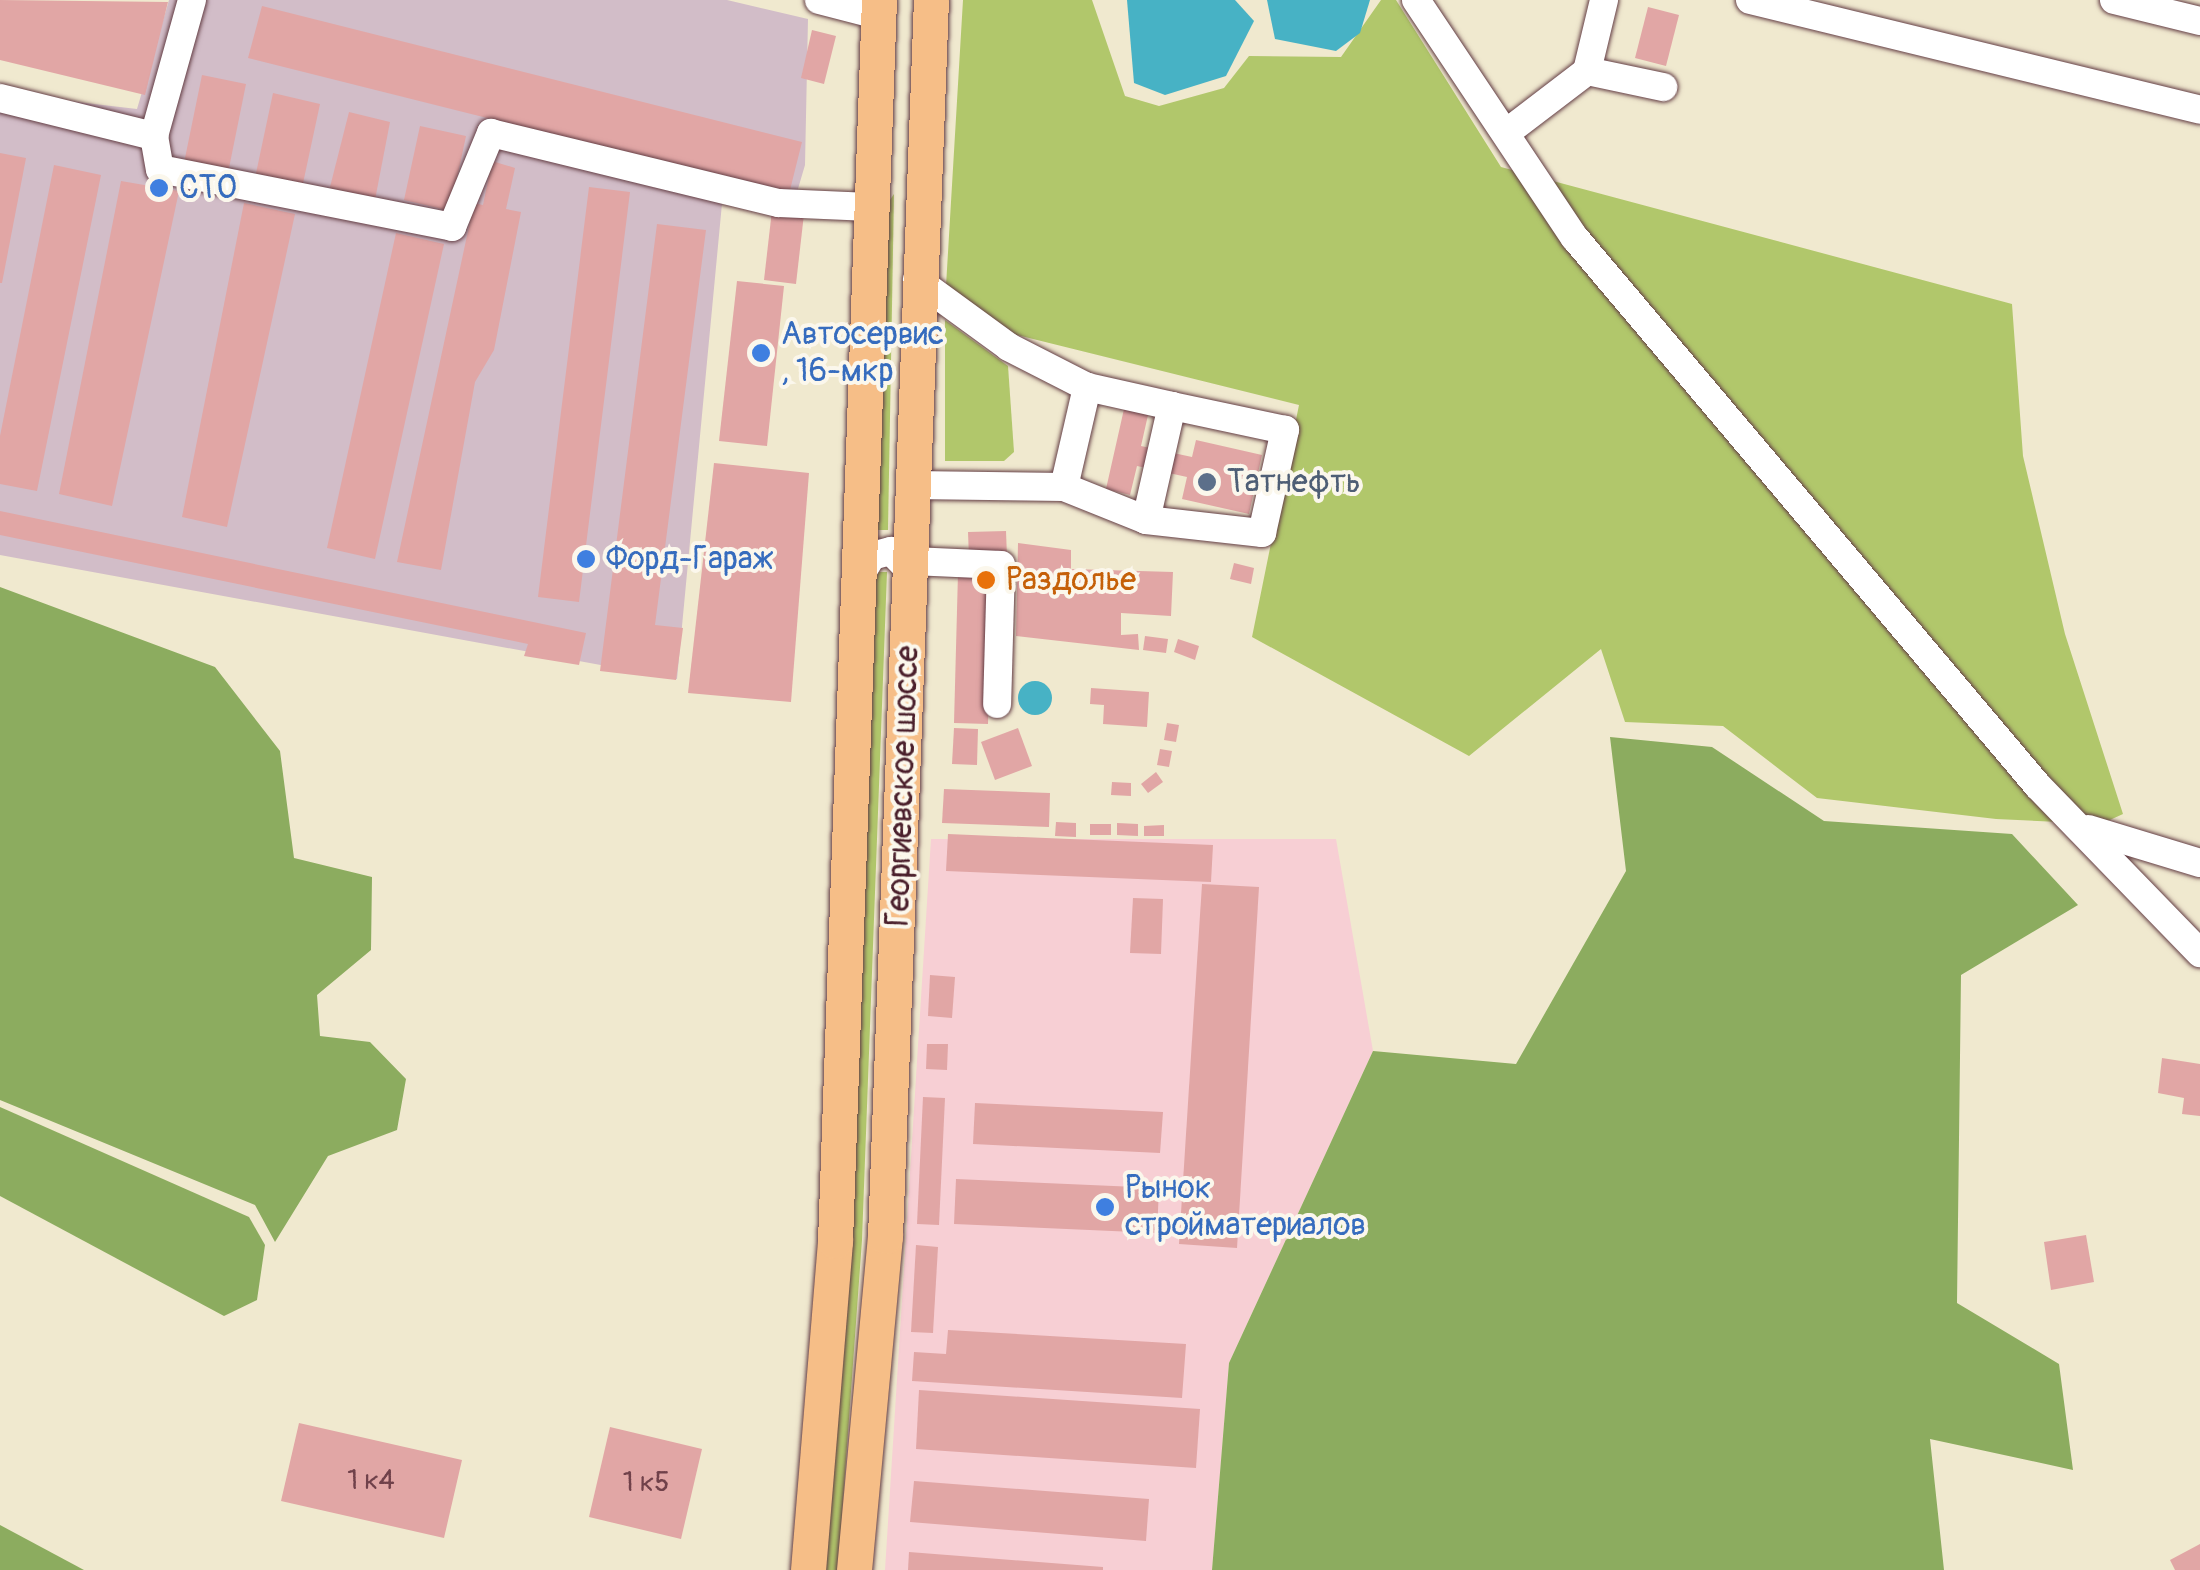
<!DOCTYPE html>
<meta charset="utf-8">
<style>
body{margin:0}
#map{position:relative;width:2200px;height:1570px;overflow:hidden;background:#f0e9cf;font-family:Pangolin,sans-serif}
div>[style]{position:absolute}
.built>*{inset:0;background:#f7cfd4}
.industrial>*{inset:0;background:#d2bdc8}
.green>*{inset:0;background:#b1c76b}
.forest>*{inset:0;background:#8cac5f}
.water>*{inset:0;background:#47b2c5}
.round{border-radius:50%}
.building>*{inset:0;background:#e1a6a5}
.roads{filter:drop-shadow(0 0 2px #633d44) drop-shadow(0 0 2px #633d44)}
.minor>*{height:28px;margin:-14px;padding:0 14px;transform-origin:14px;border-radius:14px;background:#fff}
.major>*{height:35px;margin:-17.5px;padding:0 17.5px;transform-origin:17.5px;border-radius:17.5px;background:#f6be87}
.dots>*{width:28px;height:28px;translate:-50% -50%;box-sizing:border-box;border:5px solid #fbf7ec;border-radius:50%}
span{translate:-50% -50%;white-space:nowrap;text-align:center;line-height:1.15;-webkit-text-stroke:8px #fbf7ec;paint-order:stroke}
.number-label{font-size:28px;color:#70414a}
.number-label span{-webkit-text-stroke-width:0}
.shop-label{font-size:32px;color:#366cbe}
.left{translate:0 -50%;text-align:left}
.service-label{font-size:32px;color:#4e5e75}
.food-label{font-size:32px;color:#c56008}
.street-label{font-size:32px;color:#4a1f2b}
</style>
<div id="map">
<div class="built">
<div style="clip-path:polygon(931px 839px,1336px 839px,1373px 1051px,1229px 1363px,1212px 1570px,885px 1570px)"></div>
</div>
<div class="industrial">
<div style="clip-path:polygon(169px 0,727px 0,808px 19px,805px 165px,795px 199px,723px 193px,677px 679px,0 555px,0 93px,137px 109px)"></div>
</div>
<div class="green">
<div style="clip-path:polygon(963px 0,1092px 0,1125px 96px,1159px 106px,1224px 88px,1249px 56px,1341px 57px,1381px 0,1396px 0,1501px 167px,2012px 304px,2023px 456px,2065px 634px,2123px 814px,2101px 824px,1996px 819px,1817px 798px,1723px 726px,1625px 722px,1601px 649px,1469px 756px,1252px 637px,1299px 405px,1009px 333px,946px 286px)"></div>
<div style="clip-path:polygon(894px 194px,888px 530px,876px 530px,883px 210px)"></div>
<div style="clip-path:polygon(945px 320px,1008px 366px,1014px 452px,1004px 461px,945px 461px)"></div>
<div style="clip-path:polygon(875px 572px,887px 572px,862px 1240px,838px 1570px,826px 1570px,850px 1242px)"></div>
</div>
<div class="forest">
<div style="clip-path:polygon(0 587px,215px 667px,280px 751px,294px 858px,372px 877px,371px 950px,317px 995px,320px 1036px,370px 1042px,406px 1079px,397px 1130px,328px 1156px,275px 1242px,255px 1205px,0 1100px)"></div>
<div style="clip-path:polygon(1610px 737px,1712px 747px,1824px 821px,2012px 834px,2078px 905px,1961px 975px,1957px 1303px,2059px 1364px,2073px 1470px,1930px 1439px,1944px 1570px,1212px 1570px,1229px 1363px,1373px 1051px,1516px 1064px,1626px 871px)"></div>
<div style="clip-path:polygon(0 1107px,249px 1217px,265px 1245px,257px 1300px,224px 1316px,0 1196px)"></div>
<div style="clip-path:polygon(0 1525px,84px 1570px,0 1570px)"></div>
</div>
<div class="water">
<div style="clip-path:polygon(1127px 0,1235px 0,1254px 21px,1226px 76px,1165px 95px,1134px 83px)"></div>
<div style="clip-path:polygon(1267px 0,1370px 0,1360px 33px,1336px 51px,1275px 39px)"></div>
<div class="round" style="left:1018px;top:681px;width:34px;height:34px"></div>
</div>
<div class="building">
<div style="clip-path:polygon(0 0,168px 2px,145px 95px,0 60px)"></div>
<div style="clip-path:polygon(262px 6px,802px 142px,789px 194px,248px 58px)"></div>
<div style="clip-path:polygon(1648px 7px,1679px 15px,1666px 66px,1635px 58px)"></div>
<div style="clip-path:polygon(812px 30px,836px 36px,824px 84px,801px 78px)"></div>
<div style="clip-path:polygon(202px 75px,246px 84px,228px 173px,184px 163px)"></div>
<div style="clip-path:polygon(273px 93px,320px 104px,302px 188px,255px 178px)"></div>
<div style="clip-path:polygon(349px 112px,390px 122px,374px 205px,328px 195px)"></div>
<div style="clip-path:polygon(420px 126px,466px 136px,450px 211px,404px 200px)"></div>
<div style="clip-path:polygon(0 153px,26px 158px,2px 283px,0 283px)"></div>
<div style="clip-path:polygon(492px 161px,515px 168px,506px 209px,521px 212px,494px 350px,475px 382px,441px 570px,397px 562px,474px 203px,483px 205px)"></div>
<div style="clip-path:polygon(54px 165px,101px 175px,37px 491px,0 484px,0 436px)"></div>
<div style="clip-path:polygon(121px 181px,179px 191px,112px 506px,59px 494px)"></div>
<div style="clip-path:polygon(589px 187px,630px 192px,579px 602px,538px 597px)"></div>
<div style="clip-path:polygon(244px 203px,295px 214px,227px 527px,182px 517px)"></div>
<div style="clip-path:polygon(772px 210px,804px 214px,796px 284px,764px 280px)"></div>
<div style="clip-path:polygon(657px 224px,706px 230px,655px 625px,683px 628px,676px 680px,600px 671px)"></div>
<div style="clip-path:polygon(396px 233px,444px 244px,375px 559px,327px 548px)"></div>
<div style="clip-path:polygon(737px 281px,784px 286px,767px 446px,719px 441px)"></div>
<div style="clip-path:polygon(1124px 409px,1148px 415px,1141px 446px,1192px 457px,1196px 440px,1262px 455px,1249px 514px,1182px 499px,1187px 477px,1137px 466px,1130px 495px,1106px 489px)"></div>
<div style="clip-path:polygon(714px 463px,809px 473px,791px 702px,688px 693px)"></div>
<div style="clip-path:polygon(0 511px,586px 633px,579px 665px,524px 656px,528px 644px,0 535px)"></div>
<div style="clip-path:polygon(1006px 531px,1007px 557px,969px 558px,968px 532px)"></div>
<div style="clip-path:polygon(1018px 543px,1071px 550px,1071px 569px,1173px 572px,1171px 616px,1121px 613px,1121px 635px,1138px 634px,1139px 650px,1016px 636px)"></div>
<div style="clip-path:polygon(1234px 563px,1254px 568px,1251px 584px,1230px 579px)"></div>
<div style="clip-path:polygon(958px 573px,992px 574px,988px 724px,954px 723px)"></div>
<div style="clip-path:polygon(1145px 636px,1168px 639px,1166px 653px,1143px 650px)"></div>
<div style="clip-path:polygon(1178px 639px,1199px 646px,1195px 660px,1174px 652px)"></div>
<div style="clip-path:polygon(1091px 688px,1149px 692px,1147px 727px,1103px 724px,1104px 705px,1090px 704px)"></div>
<div style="clip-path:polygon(1167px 723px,1179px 725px,1176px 742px,1164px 740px)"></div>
<div style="clip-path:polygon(954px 728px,978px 729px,977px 765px,952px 764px)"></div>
<div style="clip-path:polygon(1018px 728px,1032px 766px,995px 780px,981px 742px)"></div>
<div style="clip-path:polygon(1160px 749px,1172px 751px,1169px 767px,1157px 765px)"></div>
<div style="clip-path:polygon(1156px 772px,1163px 782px,1148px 793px,1141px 784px)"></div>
<div style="clip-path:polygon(1112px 782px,1131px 783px,1131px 796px,1111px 795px)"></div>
<div style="clip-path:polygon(944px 789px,1050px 793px,1049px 827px,942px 823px)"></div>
<div style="clip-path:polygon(1056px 822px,1076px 823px,1076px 837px,1055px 836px)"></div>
<div style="clip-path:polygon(1117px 823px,1138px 824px,1138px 836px,1117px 835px)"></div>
<div style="clip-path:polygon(1090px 824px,1111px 824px,1111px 835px,1090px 835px)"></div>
<div style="clip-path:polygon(1164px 825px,1164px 836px,1144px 836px,1144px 826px)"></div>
<div style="clip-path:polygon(948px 834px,1213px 845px,1211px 882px,946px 871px)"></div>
<div style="clip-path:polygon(1202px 884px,1259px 887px,1237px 1248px,1179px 1244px)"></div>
<div style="clip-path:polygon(1133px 898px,1163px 899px,1161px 954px,1130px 953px)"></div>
<div style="clip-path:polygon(930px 975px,955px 977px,952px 1018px,928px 1016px)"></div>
<div style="clip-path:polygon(927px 1044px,948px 1044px,947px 1070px,926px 1069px)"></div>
<div style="clip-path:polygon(2162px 1058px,2200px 1064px,2200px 1116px,2182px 1114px,2184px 1098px,2158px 1093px)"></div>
<div style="clip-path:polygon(923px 1097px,945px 1098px,939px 1225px,917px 1224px)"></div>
<div style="clip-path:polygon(975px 1103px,1163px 1112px,1160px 1153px,973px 1144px)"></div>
<div style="clip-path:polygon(956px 1179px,1159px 1188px,1157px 1233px,954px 1224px)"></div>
<div style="clip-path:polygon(2086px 1235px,2094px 1282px,2051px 1290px,2044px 1242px)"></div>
<div style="clip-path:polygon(916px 1245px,938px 1247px,933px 1333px,911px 1332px)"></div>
<div style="clip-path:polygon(948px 1330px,1186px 1344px,1182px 1398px,912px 1381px,914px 1352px,946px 1354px)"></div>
<div style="clip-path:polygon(919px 1390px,1200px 1409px,1196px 1468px,916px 1449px)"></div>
<div style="clip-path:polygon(299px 1423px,462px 1460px,444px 1538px,281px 1501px)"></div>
<div style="clip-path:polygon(610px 1427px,702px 1449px,681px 1539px,589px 1517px)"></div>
<div style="clip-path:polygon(914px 1481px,1149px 1499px,1146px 1541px,910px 1522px)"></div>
<div style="clip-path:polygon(2200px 1544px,2200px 1570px,2175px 1570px,2170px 1560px)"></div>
<div style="clip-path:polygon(909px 1552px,1103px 1567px,1103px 1570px,908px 1570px)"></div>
</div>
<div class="roads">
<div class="minor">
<div style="left:192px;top:0;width:141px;rotate:105.6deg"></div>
<div style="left:154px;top:136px;width:34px;rotate:80deg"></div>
<div style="left:160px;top:169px;width:298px;rotate:11.2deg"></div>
<div style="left:452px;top:227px;width:102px;rotate:-67.5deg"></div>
<div style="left:491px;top:133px;width:296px;rotate:13.7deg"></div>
<div style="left:779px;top:203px;width:91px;rotate:2.5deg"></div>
<div style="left:819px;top:0;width:60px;rotate:14.5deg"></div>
<div style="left:1416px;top:0;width:286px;rotate:56.3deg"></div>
<div style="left:1575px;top:238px;width:717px;rotate:49.81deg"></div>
<div style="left:2038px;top:786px;width:233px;rotate:45.9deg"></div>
<div style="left:1750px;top:0;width:463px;rotate:13.7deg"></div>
<div style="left:2114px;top:0;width:89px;rotate:13.7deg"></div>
<div style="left:1587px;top:71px;width:73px;rotate:-76.5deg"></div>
<div style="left:0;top:98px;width:159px;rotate:13.9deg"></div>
<div style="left:1506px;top:133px;width:102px;rotate:-37.4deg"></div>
<div style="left:1587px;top:71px;width:78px;rotate:11.9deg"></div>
<div style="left:913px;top:485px;width:151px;rotate:0.8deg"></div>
<div style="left:1064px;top:487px;width:88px;rotate:21.9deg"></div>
<div style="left:1146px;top:520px;width:117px;rotate:-77.2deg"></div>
<div style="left:1172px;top:406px;width:87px;rotate:-167.4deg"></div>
<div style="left:1087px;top:387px;width:88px;rotate:-152.9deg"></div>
<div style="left:1009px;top:347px;width:114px;rotate:-143.9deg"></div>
<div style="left:1064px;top:487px;width:103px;rotate:-77deg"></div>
<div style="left:1146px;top:520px;width:117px;rotate:6.4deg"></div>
<div style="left:1262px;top:533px;width:106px;rotate:-77.4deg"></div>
<div style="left:1285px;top:430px;width:116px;rotate:-168deg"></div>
<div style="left:912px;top:561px;width:89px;rotate:2.6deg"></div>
<div style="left:1001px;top:565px;width:139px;rotate:91.6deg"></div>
<div style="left:861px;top:574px;width:21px;rotate:-59deg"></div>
<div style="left:872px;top:556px;width:20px;rotate:-15deg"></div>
<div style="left:891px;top:551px;width:30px;rotate:46deg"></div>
<div style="left:2088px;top:829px;width:117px;rotate:16.9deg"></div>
</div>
<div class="major">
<div style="left:808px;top:1570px;width:330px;rotate:-85.3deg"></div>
<div style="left:835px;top:1241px;width:1242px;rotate:-87.97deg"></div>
<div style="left:854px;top:1570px;width:335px;rotate:-84.7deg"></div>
<div style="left:885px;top:1236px;width:1237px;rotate:-87.87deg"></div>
</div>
</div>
<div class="dots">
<div style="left:159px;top:188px;background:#3f7fe0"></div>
<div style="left:761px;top:353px;background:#3f7fe0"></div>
<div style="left:1207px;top:482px;background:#5c6f8a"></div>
<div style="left:586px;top:559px;background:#3f7fe0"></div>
<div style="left:986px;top:580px;background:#e8710a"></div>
<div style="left:1105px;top:1207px;background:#3f7fe0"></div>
</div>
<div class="number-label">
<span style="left:371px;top:1481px">1 к4</span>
<span style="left:646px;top:1483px">1 к5</span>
</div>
<div class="shop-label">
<span class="left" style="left:179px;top:188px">СТО</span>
<span class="left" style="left:781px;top:353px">Автосервис<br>, 16-мкр</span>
<span class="left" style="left:606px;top:559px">Форд-Гараж</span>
<span class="left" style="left:1125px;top:1207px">Рынок<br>стройматериалов</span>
</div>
<div class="service-label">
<span class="left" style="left:1227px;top:482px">Татнефть</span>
</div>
<div class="food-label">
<span class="left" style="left:1006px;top:580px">Раздолье</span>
</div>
<div class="street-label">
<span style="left:903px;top:786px;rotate:-88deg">Георгиевское шоссе</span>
</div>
</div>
